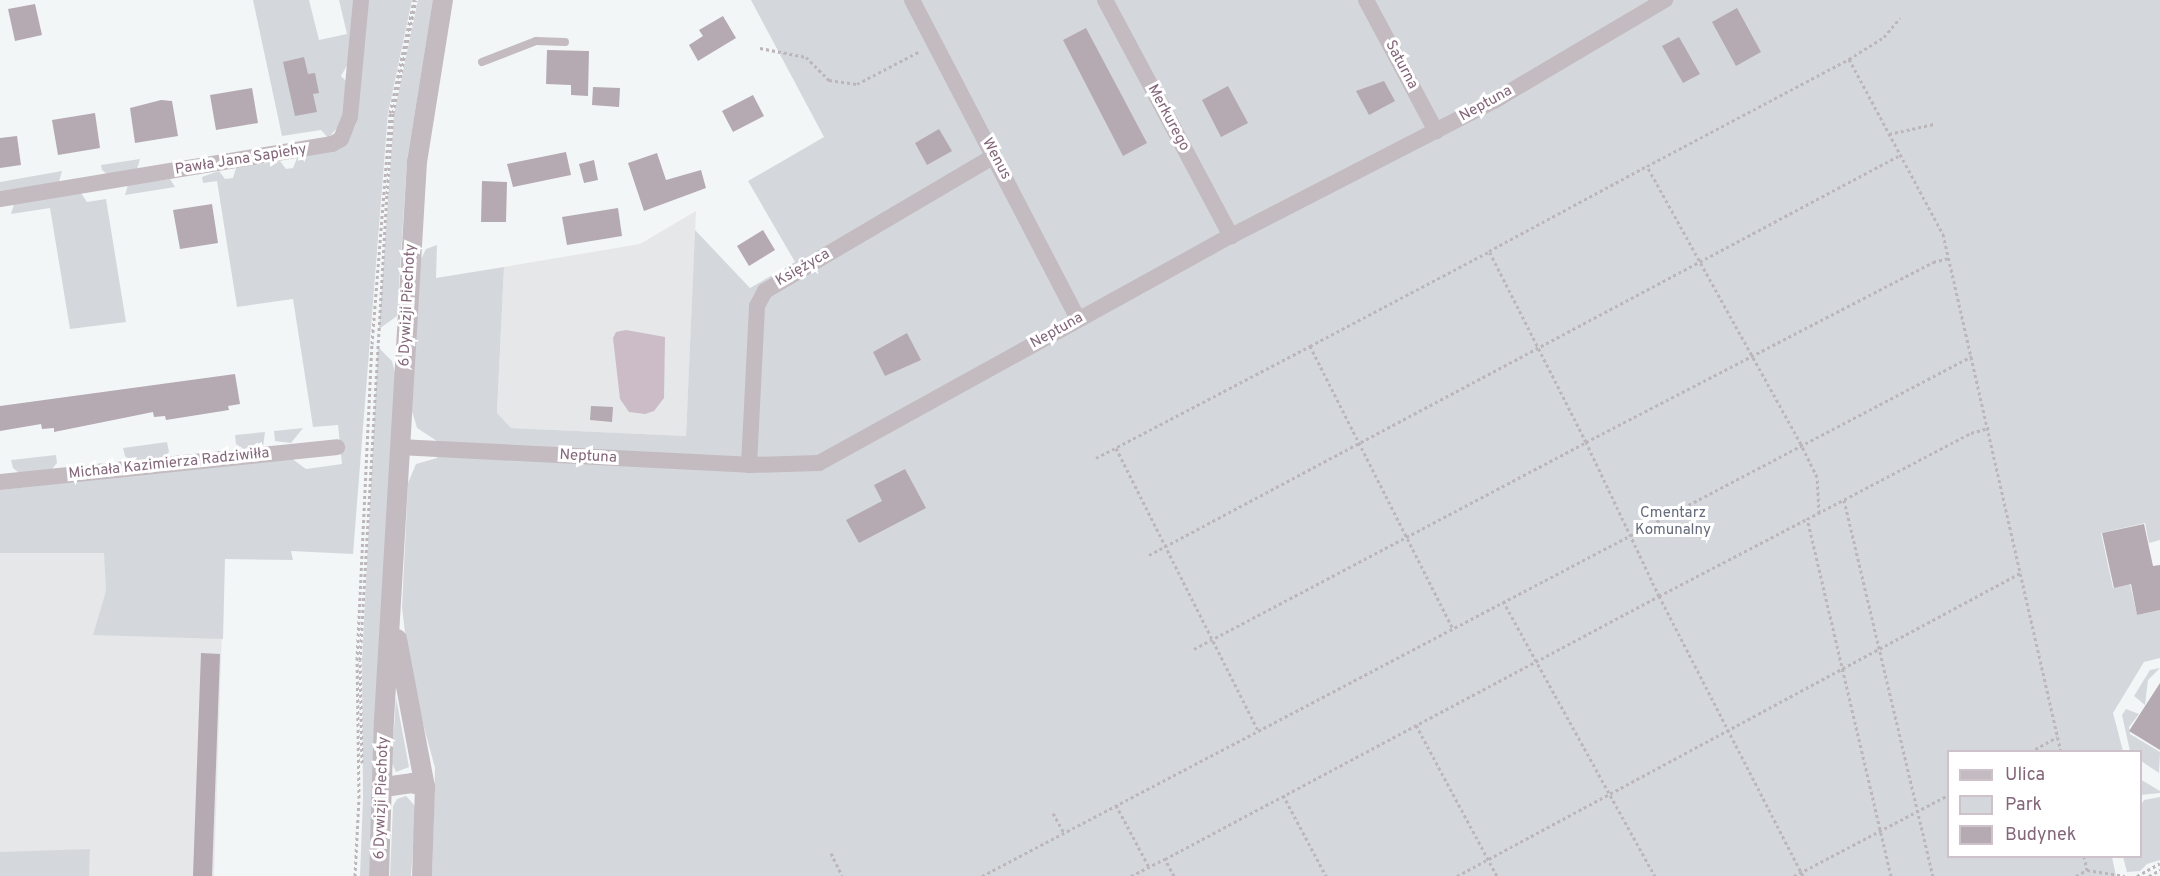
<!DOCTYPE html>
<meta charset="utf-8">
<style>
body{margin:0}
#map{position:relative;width:2160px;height:876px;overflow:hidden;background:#f3f6f6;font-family:Overpass,sans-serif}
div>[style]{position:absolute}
.built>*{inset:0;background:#e6e7e8}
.green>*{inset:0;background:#d4d8dd}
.water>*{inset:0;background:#cbbcc8}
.building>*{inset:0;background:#b5a9b2}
.path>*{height:3px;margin-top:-1.5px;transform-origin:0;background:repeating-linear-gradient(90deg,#bcb6ba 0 3px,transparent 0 6px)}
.service>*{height:8px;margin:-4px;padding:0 4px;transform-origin:4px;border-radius:4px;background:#c3bbc0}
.minor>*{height:16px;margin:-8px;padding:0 8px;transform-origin:8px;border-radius:8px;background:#c3bbc0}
.tertiary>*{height:20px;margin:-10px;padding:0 10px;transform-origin:10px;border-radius:10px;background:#c3bbc0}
span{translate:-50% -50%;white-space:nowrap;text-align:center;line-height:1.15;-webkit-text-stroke:6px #fff;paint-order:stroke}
.street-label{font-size:15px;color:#836679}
.park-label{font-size:15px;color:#656b7a}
.legend{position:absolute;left:1947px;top:750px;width:195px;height:108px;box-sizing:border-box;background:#fff;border:2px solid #cdc2c9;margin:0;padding:8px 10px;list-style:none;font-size:18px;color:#836679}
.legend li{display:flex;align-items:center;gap:12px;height:30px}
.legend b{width:30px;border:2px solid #cdc2c9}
</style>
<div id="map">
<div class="built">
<div style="clip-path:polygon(696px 211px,686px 436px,511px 428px,497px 414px,504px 267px,640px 244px)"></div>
<div style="clip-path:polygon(0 527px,225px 539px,214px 876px,0 876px)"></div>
</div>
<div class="green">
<div style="clip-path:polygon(253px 0,309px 0,319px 40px,347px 34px,339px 0,354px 0,348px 64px,341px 76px,346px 81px,341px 124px,328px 138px,321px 130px,282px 136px)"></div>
<div style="clip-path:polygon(368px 0,412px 0,388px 113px,353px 554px,291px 551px,293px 560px,225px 559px,223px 639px,93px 635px,106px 591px,104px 553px,0 553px,0 490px,291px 458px,306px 469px,342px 464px,338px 425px,313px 427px,293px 299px,237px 307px,217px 181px,203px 183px,202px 177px,219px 171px,225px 179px,233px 178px,236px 168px,280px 161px,286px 169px,293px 168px,297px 158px,346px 144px,356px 124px)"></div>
<div style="clip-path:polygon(418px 0,433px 0,407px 161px,397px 316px,379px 329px,394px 114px)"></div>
<div style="clip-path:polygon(751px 0,2160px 0,2160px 540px,2149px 543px,2145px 523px,2101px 533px,2113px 588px,2130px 584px,2137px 615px,2160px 610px,2160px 658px,2144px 662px,2113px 713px,2123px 751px,1948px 752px,1948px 856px,2112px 857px,2116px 876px,432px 876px,435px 768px,410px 675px,402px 607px,408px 483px,416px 464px,437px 458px,437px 441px,417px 428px,412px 411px,420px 261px,426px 249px,437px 245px,436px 278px,504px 267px,497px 413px,511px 428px,686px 436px,695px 230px,750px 288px,795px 262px,748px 181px,824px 137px)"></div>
<div style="clip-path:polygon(140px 159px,137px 169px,107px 174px,102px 170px,101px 165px)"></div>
<div style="clip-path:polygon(62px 171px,59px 182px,0 191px,0 182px)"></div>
<div style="clip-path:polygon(170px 179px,175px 187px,125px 195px,128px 185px)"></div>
<div style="clip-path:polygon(81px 193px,87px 202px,106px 199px,126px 322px,70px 329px,50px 208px,11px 214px,14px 204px)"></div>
<div style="clip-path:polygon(378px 347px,392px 361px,395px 373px,369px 876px,360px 876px,363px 798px,362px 660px)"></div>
<div style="clip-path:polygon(303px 428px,291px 443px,275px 441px,274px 431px)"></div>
<div style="clip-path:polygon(265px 432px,263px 447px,244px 449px,236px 444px,235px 435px)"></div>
<div style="clip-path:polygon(167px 442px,169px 452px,164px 457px,131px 461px,125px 456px,123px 448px)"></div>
<div style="clip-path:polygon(56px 455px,57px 463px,52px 469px,19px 473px,13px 468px,11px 460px)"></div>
<div style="clip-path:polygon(2160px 668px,2148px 680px,2145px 705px,2134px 696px,2150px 670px)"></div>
<div style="clip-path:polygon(396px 697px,409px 767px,396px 772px,392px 763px)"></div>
<div style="clip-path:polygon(2126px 709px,2139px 714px,2129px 727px,2130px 734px,2160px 752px,2159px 773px,2141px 761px,2140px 752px,2130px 751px,2122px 715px)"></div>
<div style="clip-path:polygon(2140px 779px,2160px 791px,2160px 793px,2141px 795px)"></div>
<div style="clip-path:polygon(406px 796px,416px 807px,411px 876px,390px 876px,393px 806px,397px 799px)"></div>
<div style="clip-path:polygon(2160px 797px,2160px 860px,2147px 864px,2140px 871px,2127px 872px,2123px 857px,2140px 856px,2141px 805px,2144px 800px)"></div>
<div style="clip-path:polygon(90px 849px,89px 876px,0 876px,0 852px)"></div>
</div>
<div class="water">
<div style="clip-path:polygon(626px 330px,665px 337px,664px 398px,654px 411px,645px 414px,629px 412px,620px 399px,613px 338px,616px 332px)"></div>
</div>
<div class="building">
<div style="clip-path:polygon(35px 4px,42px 35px,15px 41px,8px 9px)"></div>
<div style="clip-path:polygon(1737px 8px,1761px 52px,1736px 66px,1712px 22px)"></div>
<div style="clip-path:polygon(723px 16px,736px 38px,698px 61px,689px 45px,703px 36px,699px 30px)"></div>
<div style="clip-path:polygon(1086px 28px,1147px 143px,1123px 156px,1063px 40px)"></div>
<div style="clip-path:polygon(1679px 37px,1700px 74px,1683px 83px,1662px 46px)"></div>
<div style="clip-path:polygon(547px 50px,589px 51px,588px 96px,571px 95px,571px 85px,546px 84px)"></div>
<div style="clip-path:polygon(304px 57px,308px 74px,315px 73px,319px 93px,313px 94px,317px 112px,295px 116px,283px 62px)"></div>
<div style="clip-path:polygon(1384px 81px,1395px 101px,1369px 115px,1356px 91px)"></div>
<div style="clip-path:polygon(1228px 86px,1248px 123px,1221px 137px,1202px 100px)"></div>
<div style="clip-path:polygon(593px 87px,620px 88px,619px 107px,592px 105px)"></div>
<div style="clip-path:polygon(252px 88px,258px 123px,216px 130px,210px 95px)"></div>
<div style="clip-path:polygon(753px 95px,764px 116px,733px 132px,722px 111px)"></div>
<div style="clip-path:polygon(161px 100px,172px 101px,178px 136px,135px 143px,130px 108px)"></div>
<div style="clip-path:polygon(95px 113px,100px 148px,58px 155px,52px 120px)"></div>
<div style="clip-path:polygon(939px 129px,952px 151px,927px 165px,915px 143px)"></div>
<div style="clip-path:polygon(17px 136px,21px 165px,0 168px,0 138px)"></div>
<div style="clip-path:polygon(566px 152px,571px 175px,513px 187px,507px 164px)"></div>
<div style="clip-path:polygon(657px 153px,666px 180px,701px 170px,706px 188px,644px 211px,628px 163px)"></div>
<div style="clip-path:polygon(594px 160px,598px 180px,584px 183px,579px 164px)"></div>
<div style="clip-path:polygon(482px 181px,507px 182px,506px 222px,481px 222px)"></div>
<div style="clip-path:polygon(212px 204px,218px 243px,180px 249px,173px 210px)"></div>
<div style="clip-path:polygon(618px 208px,622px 236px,567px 245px,562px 217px)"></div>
<div style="clip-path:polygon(763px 230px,775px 250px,749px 266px,737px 246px)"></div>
<div style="clip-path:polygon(907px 333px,921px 360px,885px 376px,873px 352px)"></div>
<div style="clip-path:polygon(235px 374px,240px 404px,228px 406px,229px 410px,166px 420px,165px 416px,154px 417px,153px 412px,54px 432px,54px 428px,42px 429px,41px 424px,0 431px,0 406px)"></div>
<div style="clip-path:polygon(591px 406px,613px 407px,612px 422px,590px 420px)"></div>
<div style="clip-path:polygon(905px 469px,926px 508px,859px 543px,846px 520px,882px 501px,874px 485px)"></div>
<div style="clip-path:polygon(2144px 524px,2153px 566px,2160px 565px,2160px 610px,2137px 615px,2131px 584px,2114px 588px,2102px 533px)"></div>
<div style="clip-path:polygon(201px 653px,220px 654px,212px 876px,193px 876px)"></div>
<div style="clip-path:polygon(2160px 683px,2160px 750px,2129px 731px)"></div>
</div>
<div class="path">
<div style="left:760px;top:48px;width:47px;rotate:11.1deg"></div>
<div style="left:806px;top:57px;width:33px;rotate:45deg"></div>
<div style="left:829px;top:80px;width:28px;rotate:8deg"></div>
<div style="left:857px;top:84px;width:71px;rotate:-27.6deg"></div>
<div style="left:1849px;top:59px;width:41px;rotate:-32.2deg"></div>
<div style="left:1884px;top:37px;width:25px;rotate:-50deg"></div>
<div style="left:1889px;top:134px;width:46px;rotate:-12.5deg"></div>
<div style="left:1116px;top:448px;width:316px;rotate:63.3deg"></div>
<div style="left:1096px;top:458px;width:242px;rotate:-27.6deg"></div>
<div style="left:1844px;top:500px;width:386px;rotate:76.7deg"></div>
<div style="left:1819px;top:513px;width:36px;rotate:-93deg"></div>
<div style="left:1817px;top:477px;width:37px;rotate:-116deg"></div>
<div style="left:1801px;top:444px;width:318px;rotate:-119deg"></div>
<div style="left:1647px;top:166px;width:229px;rotate:-27.9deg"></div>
<div style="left:1849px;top:59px;width:199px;rotate:61.8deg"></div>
<div style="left:1943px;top:234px;width:531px;rotate:77.17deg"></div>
<div style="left:1149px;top:555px;width:851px;rotate:-28.04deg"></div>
<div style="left:1503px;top:601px;width:314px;rotate:61.1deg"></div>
<div style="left:1452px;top:627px;width:315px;rotate:-116.8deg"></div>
<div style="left:1310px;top:346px;width:201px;rotate:-27.8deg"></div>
<div style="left:1194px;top:649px;width:443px;rotate:-27.8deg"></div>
<div style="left:1586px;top:442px;width:214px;rotate:-116.9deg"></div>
<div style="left:1489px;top:251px;width:179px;rotate:-28.3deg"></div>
<div style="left:1416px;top:725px;width:171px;rotate:61.8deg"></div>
<div style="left:2030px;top:752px;width:31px;rotate:-29deg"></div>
<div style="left:362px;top:763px;width:103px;rotate:-91.1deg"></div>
<div style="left:360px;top:660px;width:467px;rotate:-86.7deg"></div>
<div style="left:387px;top:194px;width:81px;rotate:-85.8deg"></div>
<div style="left:393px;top:113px;width:115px;rotate:-78.5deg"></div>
<div style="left:1283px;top:795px;width:92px;rotate:62deg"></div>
<div style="left:1116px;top:805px;width:70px;rotate:62deg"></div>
<div style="left:1053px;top:813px;width:23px;rotate:61deg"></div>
<div style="left:831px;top:853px;width:25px;rotate:64deg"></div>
<div style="left:2084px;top:856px;width:14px;rotate:78deg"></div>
<div style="left:2087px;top:870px;width:38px;rotate:9deg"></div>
<div style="left:355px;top:876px;width:78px;rotate:-87.1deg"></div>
<div style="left:359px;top:798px;width:138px;rotate:-90.8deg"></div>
<div style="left:357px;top:660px;width:316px;rotate:-87.3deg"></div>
<div style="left:372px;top:344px;width:232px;rotate:-85.5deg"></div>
<div style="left:390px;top:113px;width:116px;rotate:-78deg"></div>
<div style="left:982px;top:876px;width:1118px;rotate:-27.71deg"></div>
<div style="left:1131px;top:876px;width:38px;rotate:-27deg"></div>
<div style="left:1174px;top:876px;width:19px;rotate:-118deg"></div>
<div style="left:1165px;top:859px;width:560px;rotate:-28.03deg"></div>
<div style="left:1659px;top:596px;width:170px;rotate:-115.4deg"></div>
<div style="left:1586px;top:442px;width:391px;rotate:-27.4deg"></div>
<div style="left:1933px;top:262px;width:16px;rotate:-14deg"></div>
<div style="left:1457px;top:876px;width:642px;rotate:-28.28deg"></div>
<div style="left:1794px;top:876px;width:174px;rotate:-27.7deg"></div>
<div style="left:1803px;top:876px;width:315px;rotate:-117.2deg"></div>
<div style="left:1659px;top:596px;width:167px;rotate:-27.5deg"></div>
<div style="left:1891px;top:876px;width:367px;rotate:-103.2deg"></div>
<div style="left:1807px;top:519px;width:185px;rotate:-27.7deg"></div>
<div style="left:1971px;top:433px;width:19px;rotate:-16deg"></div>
<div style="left:2076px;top:876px;width:13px;rotate:-29deg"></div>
<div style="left:2137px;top:876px;width:26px;rotate:-29deg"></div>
<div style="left:2149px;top:876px;width:13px;rotate:-29deg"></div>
</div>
<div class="service">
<div style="left:482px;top:62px;width:58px;rotate:-21.3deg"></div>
<div style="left:536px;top:41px;width:29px;rotate:2deg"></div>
</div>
<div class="minor">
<div style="left:912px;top:0;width:360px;rotate:62.5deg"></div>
<div style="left:1105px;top:0;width:268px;rotate:61.9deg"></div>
<div style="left:1366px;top:0;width:149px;rotate:61.9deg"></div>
<div style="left:0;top:199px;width:337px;rotate:-9.4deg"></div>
<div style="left:332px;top:144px;width:10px;rotate:-29deg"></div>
<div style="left:341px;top:139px;width:24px;rotate:-68deg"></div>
<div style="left:350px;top:117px;width:118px;rotate:-84.6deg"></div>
<div style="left:399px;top:447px;width:350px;rotate:2.9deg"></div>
<div style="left:749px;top:465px;width:70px;rotate:-1.6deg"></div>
<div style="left:819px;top:463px;width:470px;rotate:-28.9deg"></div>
<div style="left:1231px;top:236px;width:296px;rotate:-27.2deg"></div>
<div style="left:1494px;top:101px;width:199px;rotate:-30.6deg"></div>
<div style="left:749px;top:465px;width:159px;rotate:-87.1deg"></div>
<div style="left:757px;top:306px;width:17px;rotate:-62deg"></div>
<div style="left:765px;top:291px;width:266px;rotate:-30.5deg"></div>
<div style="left:0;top:482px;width:339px;rotate:-5.9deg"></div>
</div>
<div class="tertiary">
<div style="left:397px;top:639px;width:151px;rotate:79.3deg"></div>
<div style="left:425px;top:787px;width:89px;rotate:91.9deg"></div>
<div style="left:384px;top:787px;width:28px;rotate:-8deg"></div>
<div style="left:412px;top:783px;width:14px;rotate:17deg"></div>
<div style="left:379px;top:876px;width:156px;rotate:-88.2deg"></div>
<div style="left:384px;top:720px;width:559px;rotate:-86.62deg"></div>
<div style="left:417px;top:162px;width:164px;rotate:-80.9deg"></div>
</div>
<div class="street-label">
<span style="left:1401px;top:65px;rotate:62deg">Saturna</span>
<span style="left:1486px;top:104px;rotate:-29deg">Neptuna</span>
<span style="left:1168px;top:118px;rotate:62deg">Merkurego</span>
<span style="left:996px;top:159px;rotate:62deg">Wenus</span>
<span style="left:241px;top:160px;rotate:-9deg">Pawła Jana Sapiehy</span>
<span style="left:803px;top:268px;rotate:-30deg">Księżyca</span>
<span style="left:408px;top:305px;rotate:-87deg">6 Dywizji Piechoty</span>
<span style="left:1057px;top:331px;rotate:-29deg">Neptuna</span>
<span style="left:588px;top:457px;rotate:3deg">Neptuna</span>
<span style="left:169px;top:464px;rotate:-6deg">Michała Kazimierza Radziwiłła</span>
<span style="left:382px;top:798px;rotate:-88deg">6 Dywizji Piechoty</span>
</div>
<div class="park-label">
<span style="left:1673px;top:522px">Cmentarz<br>Komunalny</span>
</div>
<ul class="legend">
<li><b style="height:8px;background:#c3bbc0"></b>Ulica</li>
<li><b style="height:16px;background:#d4d8dd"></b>Park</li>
<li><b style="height:16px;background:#b5a9b2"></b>Budynek</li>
</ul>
</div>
